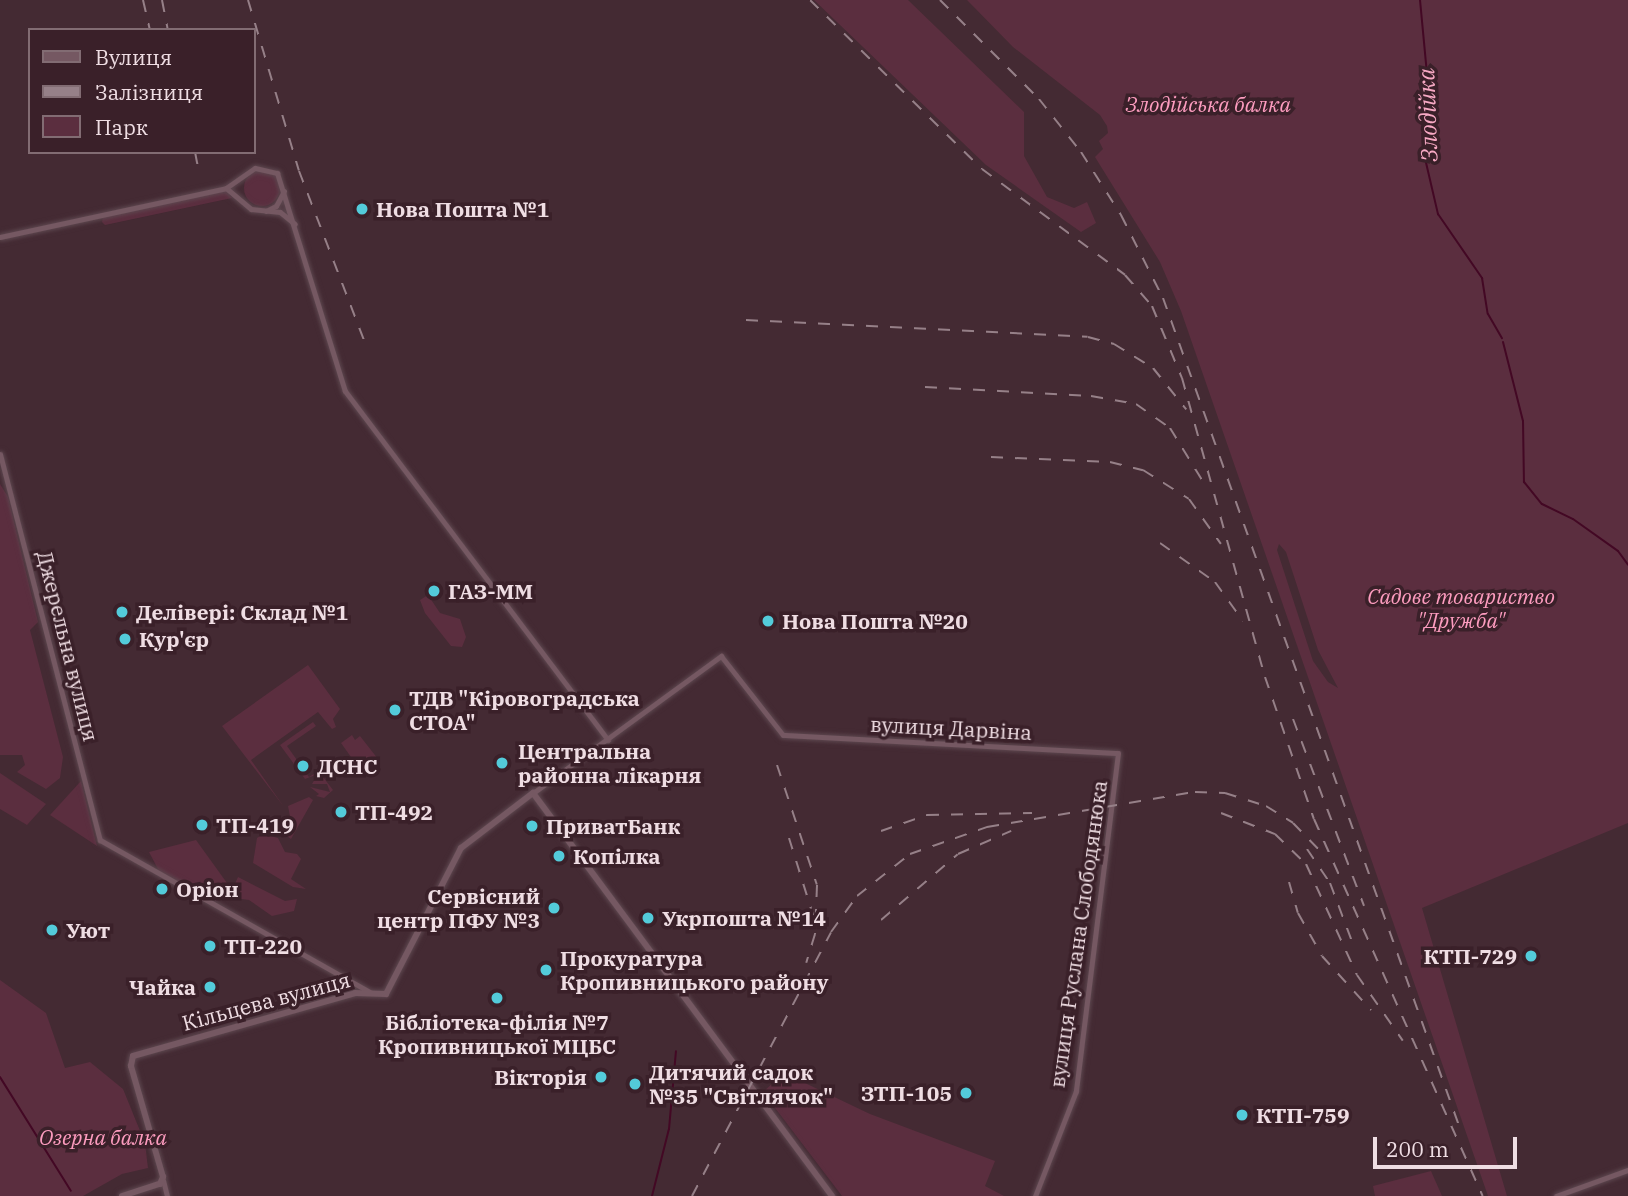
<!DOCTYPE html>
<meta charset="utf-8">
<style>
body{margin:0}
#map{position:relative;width:1628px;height:1196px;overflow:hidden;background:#442a33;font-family:"IBM Plex Serif",serif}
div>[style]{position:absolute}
.green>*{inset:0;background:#5b2e3f}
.round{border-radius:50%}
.stream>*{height:2px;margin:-1px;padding:0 1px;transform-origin:1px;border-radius:1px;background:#430824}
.roads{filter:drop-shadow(0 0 2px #5d474f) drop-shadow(0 0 2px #5d474f)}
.tertiary>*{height:5px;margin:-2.5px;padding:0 2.5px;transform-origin:2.5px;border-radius:2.5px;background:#755862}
.secondary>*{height:6px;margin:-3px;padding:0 3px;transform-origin:3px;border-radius:3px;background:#755862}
.rail>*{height:2px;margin-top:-1px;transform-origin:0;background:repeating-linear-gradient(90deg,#968088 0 12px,transparent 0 24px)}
.dots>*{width:19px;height:19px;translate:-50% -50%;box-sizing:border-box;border:4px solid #3a2029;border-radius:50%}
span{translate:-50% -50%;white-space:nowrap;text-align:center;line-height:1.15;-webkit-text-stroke:7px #3a2029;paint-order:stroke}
.park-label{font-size:21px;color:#fd9cbf;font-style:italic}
.poi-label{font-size:21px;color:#efdde3;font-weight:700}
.left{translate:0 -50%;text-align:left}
.right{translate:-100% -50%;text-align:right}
.street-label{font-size:21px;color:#efdde3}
.water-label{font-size:23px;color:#f7a9c4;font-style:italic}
.legend{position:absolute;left:28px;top:28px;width:228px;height:126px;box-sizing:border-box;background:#3a2029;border:2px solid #826c73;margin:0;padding:9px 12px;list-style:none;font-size:21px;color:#efdde3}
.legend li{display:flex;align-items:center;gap:14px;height:35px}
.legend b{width:35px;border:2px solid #826c73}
.scale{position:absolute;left:1373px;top:1137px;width:144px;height:32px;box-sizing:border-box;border:4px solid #efdde3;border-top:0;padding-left:9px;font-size:21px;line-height:24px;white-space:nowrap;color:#efdde3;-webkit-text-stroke:5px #3a2029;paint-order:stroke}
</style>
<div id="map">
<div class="green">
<div style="clip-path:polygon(814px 0,908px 0,1024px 112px,1024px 156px,1047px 197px,1074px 208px,1087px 202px,1096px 223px,1081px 232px,986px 165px)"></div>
<div style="clip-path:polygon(evenodd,967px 0,1628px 0,1628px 823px,1422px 908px,1507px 1196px,1488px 1196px,1181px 311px,1160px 262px,1095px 157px,1103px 149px,1099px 141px,1108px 133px,1107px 126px,1100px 115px,1013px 47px,967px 0,1279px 544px,1286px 552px,1318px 650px,1338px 688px,1328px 682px,1313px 661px,1277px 550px,1279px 544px)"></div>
<div class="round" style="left:244px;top:170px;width:36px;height:36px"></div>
<div style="clip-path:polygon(225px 190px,232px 198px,105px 225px,102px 222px,103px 217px)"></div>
<div style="clip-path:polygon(0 484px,8px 497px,38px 622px,30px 630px,63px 757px,60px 778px,46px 789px,17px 772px,25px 765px,22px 755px,0 755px)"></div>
<div style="clip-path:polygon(428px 595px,440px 613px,460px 619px,466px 637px,462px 647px,451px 646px,425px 613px,420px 600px)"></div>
<div style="clip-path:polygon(308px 665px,340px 709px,333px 719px,336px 727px,332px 729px,318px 712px,251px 760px,284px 807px,222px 726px)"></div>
<div style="clip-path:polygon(313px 722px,316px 726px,287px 746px,309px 777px,317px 772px,320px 773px,333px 790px,324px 798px,316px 796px,319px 794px,310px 787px,330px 792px,327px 784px,312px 784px,318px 774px,305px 779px,280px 745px)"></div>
<div style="clip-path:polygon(352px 735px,355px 740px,360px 736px,378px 759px,361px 771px,341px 743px)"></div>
<div style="clip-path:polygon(0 773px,46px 804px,27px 825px,0 809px)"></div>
<div style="clip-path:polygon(81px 781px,97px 846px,50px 815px)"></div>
<div style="clip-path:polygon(309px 797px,313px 800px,291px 839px,284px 834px,291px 822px,288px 806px)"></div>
<div style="clip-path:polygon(263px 834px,278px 838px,285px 852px,297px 854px,301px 859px,291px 879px,306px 889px,293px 887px,253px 863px,257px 838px)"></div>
<div style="clip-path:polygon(196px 840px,227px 883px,216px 901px,159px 871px,149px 852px)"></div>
<div style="clip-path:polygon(238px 877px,285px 901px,297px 899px,294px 911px,272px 916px,249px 900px,234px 898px,231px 892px)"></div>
<div style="clip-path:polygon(0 980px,46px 1013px,65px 1068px,90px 1062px,123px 1089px,145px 1143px,148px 1168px,122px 1174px,83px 1196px,0 1196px)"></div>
<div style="clip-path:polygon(784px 1073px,870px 1114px,995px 1161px,985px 1186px,1004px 1196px,842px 1196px,763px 1092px)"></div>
<div style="clip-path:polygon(1431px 1171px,1442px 1196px,1375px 1196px,1373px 1186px)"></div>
</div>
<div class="stream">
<div style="left:1420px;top:0;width:84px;rotate:84.6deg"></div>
<div style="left:1428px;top:84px;width:70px;rotate:93.3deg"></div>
<div style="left:1424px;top:154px;width:62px;rotate:76.9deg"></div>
<div style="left:1438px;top:214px;width:78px;rotate:55.5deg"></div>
<div style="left:1482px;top:278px;width:36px;rotate:81deg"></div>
<div style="left:1488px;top:314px;width:28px;rotate:60deg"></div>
<div style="left:1503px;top:342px;width:81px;rotate:75.8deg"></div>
<div style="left:1523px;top:421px;width:61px;rotate:89.1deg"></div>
<div style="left:1524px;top:482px;width:28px;rotate:51deg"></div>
<div style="left:1542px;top:504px;width:34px;rotate:26deg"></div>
<div style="left:1573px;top:519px;width:55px;rotate:35.4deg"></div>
<div style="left:1618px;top:551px;width:17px;rotate:54deg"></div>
<div style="left:0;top:1077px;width:134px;rotate:58.1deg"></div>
<div style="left:652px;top:1196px;width:69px;rotate:-75.8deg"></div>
<div style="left:669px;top:1129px;width:78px;rotate:-84.9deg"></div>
</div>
<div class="roads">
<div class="tertiary">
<div style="left:226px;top:188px;width:33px;rotate:40deg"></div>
<div style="left:251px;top:209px;width:29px;rotate:6deg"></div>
<div style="left:280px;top:212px;width:19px;rotate:39deg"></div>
<div style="left:266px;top:211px;width:11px;rotate:-27deg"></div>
<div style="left:276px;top:206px;width:17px;rotate:-62deg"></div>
<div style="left:0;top:237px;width:231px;rotate:-12.2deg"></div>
<div style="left:226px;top:188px;width:35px;rotate:-35deg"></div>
<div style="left:255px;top:168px;width:23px;rotate:13deg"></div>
<div style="left:277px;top:173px;width:228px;rotate:72.7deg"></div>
<div style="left:345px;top:391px;width:437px;rotate:53deg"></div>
<div style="left:0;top:454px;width:399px;rotate:75.5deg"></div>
<div style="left:100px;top:840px;width:311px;rotate:29.4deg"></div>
<div style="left:533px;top:793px;width:233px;rotate:-36.1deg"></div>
<div style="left:721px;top:656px;width:100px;rotate:51.9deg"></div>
<div style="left:783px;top:735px;width:335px;rotate:3.1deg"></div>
<div style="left:1118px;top:753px;width:341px;rotate:97.1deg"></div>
<div style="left:1076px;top:1091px;width:113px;rotate:111.3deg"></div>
<div style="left:163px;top:1180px;width:16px;rotate:76deg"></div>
<div style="left:1556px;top:1196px;width:77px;rotate:-19.9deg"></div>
</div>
<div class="secondary">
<div style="left:122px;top:1196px;width:40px;rotate:-18deg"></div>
<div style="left:160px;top:1184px;width:8px;rotate:-67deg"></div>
<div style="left:163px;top:1177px;width:116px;rotate:-106.1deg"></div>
<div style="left:131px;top:1066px;width:10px;rotate:-79deg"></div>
<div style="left:133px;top:1056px;width:231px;rotate:-15.8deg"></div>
<div style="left:355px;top:993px;width:31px;rotate:2deg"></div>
<div style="left:386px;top:994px;width:164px;rotate:-62.8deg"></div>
<div style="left:461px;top:848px;width:91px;rotate:-37.4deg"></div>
<div style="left:533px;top:793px;width:502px;rotate:53.43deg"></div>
</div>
</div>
<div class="rail">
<div style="left:143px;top:0;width:31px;rotate:77deg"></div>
<div style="left:162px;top:0;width:31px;rotate:79deg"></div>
<div style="left:248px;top:0;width:178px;rotate:73.4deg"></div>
<div style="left:299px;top:171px;width:181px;rotate:69deg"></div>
<div style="left:810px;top:0;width:241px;rotate:44.5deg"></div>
<div style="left:982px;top:169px;width:178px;rotate:36.5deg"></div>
<div style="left:1125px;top:275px;width:41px;rotate:48.9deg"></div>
<div style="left:1152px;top:306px;width:78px;rotate:67.4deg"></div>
<div style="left:1182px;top:378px;width:310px;rotate:74.5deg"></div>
<div style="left:1265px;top:677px;width:150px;rotate:71deg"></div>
<div style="left:1314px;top:819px;width:413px;rotate:65.9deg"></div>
<div style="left:940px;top:0;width:140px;rotate:45deg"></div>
<div style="left:1039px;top:99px;width:68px;rotate:51.6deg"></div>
<div style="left:1081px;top:152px;width:75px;rotate:57.6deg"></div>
<div style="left:1121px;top:215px;width:93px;rotate:63.2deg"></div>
<div style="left:1163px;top:298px;width:885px;rotate:70.32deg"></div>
<div style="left:195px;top:152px;width:15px;rotate:79deg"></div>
<div style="left:746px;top:320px;width:342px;rotate:2.8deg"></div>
<div style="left:1088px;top:337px;width:27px;rotate:15deg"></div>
<div style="left:1114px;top:344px;width:46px;rotate:31.6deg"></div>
<div style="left:1153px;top:368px;width:53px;rotate:51.2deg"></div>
<div style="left:925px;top:387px;width:166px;rotate:3.1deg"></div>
<div style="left:1091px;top:396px;width:46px;rotate:10.1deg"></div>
<div style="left:1136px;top:404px;width:42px;rotate:35.2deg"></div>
<div style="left:1170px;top:428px;width:67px;rotate:58.4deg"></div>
<div style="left:991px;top:457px;width:119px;rotate:2.4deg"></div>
<div style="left:1110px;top:462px;width:34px;rotate:14deg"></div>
<div style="left:1143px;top:470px;width:54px;rotate:32.2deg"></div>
<div style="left:1189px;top:499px;width:55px;rotate:54.6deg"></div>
<div style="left:1160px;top:543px;width:67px;rotate:35.3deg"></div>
<div style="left:1215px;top:582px;width:48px;rotate:54.3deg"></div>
<div style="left:1293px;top:719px;width:200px;rotate:69.2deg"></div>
<div style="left:777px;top:765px;width:126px;rotate:71.6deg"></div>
<div style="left:817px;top:885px;width:49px;rotate:92.3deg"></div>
<div style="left:815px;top:934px;width:30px;rotate:107deg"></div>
<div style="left:1221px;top:813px;width:58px;rotate:21.3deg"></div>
<div style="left:1275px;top:834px;width:43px;rotate:44.1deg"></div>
<div style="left:1306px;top:864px;width:122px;rotate:65.3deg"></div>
<div style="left:1357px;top:975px;width:80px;rotate:55.1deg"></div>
<div style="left:881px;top:831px;width:49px;rotate:-19.2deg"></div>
<div style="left:927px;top:815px;width:105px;rotate:-1.1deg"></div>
<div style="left:789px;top:838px;width:81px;rotate:72.7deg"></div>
<div style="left:1307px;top:849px;width:41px;rotate:55.9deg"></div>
<div style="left:1330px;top:883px;width:60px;rotate:69.4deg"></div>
<div style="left:1289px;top:882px;width:32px;rotate:74deg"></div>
<div style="left:1298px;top:913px;width:49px;rotate:60.8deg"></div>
<div style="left:1322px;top:956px;width:73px;rotate:47.8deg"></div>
<div style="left:881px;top:920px;width:101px;rotate:-40.6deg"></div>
<div style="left:958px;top:854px;width:58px;rotate:-23.5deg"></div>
<div style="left:692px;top:1196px;width:298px;rotate:-62.2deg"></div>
<div style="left:831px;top:932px;width:44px;rotate:-54.2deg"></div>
<div style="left:857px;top:896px;width:68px;rotate:-38.4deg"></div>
<div style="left:910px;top:854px;width:82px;rotate:-19.3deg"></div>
<div style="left:987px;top:827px;width:211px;rotate:-9.6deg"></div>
<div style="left:1195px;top:792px;width:30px;rotate:2deg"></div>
<div style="left:1225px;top:793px;width:43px;rotate:17.6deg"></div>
<div style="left:1266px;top:806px;width:32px;rotate:32deg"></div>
<div style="left:1293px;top:823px;width:45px;rotate:45.9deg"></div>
</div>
<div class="dots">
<div style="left:362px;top:209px;background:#53cbda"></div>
<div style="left:434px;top:591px;background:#53cbda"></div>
<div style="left:122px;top:612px;background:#53cbda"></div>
<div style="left:768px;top:621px;background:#53cbda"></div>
<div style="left:125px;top:639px;background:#53cbda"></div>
<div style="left:395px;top:710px;background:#53cbda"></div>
<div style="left:502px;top:763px;background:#53cbda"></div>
<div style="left:303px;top:766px;background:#53cbda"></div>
<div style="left:341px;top:812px;background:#53cbda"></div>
<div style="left:202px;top:825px;background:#53cbda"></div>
<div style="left:532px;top:826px;background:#53cbda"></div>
<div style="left:559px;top:856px;background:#53cbda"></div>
<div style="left:162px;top:889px;background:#53cbda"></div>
<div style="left:554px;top:908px;background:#53cbda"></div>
<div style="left:648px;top:918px;background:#53cbda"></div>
<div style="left:52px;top:930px;background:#53cbda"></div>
<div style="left:210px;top:946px;background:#53cbda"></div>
<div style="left:1531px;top:956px;background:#53cbda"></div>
<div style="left:546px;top:970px;background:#53cbda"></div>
<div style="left:210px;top:987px;background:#53cbda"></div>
<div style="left:497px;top:998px;background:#53cbda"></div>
<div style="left:601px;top:1077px;background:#53cbda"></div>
<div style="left:635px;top:1084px;background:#53cbda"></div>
<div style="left:966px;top:1093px;background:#53cbda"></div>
<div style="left:1242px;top:1115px;background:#53cbda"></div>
</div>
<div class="park-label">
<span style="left:1208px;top:104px">Злодійська балка</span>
<span style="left:1461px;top:608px">Садове товариство<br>"Дружба"</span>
<span style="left:103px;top:1137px">Озерна балка</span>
</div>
<div class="poi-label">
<span class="left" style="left:376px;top:209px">Нова Пошта №1</span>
<span class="left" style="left:448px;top:591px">ГАЗ-ММ</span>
<span class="left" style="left:136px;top:612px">Делівері: Склад №1</span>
<span class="left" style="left:782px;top:621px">Нова Пошта №20</span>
<span class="left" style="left:139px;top:639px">Кур'єр</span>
<span class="left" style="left:409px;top:710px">ТДВ "Кіровоградська<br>СТОА"</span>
<span class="left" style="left:518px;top:763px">Центральна<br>районна лікарня</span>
<span class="left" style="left:317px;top:766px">ДСНС</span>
<span class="left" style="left:355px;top:812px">ТП-492</span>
<span class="left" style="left:216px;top:825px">ТП-419</span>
<span class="left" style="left:546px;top:826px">ПриватБанк</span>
<span class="left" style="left:573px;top:856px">Копілка</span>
<span class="left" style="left:176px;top:889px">Оріон</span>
<span class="right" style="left:540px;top:908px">Сервісний<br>центр ПФУ №3</span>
<span class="left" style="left:662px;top:918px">Укрпошта №14</span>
<span class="left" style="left:66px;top:930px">Уют</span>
<span class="left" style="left:224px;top:946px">ТП-220</span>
<span class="right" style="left:1517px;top:956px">КТП-729</span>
<span class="left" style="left:560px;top:970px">Прокуратура<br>Кропивницького району</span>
<span class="right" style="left:196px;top:987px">Чайка</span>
<span style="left:497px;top:1034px">Бібліотека-філія №7<br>Кропивницької МЦБС</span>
<span class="left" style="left:649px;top:1084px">Дитячий садок<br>№35 "Світлячок"</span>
<span class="right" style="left:587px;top:1077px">Вікторія</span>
<span class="right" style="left:952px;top:1093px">ЗТП-105</span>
<span class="left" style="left:1256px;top:1115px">КТП-759</span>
</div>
<div class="street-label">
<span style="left:68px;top:646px;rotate:76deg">Джерельна вулиця</span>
<span style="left:951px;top:728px;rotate:3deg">вулиця Дарвіна</span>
<span style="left:1078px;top:934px;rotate:-82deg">вулиця Руслана Слободянюка</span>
<span style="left:266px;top:1001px;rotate:-15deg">Кільцева вулиця</span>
</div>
<div class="water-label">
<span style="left:1427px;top:115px;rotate:-92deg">Злодійка</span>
</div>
<ul class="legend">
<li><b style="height:9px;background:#755862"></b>Вулиця</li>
<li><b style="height:9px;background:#968088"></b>Залізниця</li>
<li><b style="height:19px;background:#5b2e3f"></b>Парк</li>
</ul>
<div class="scale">200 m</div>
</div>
